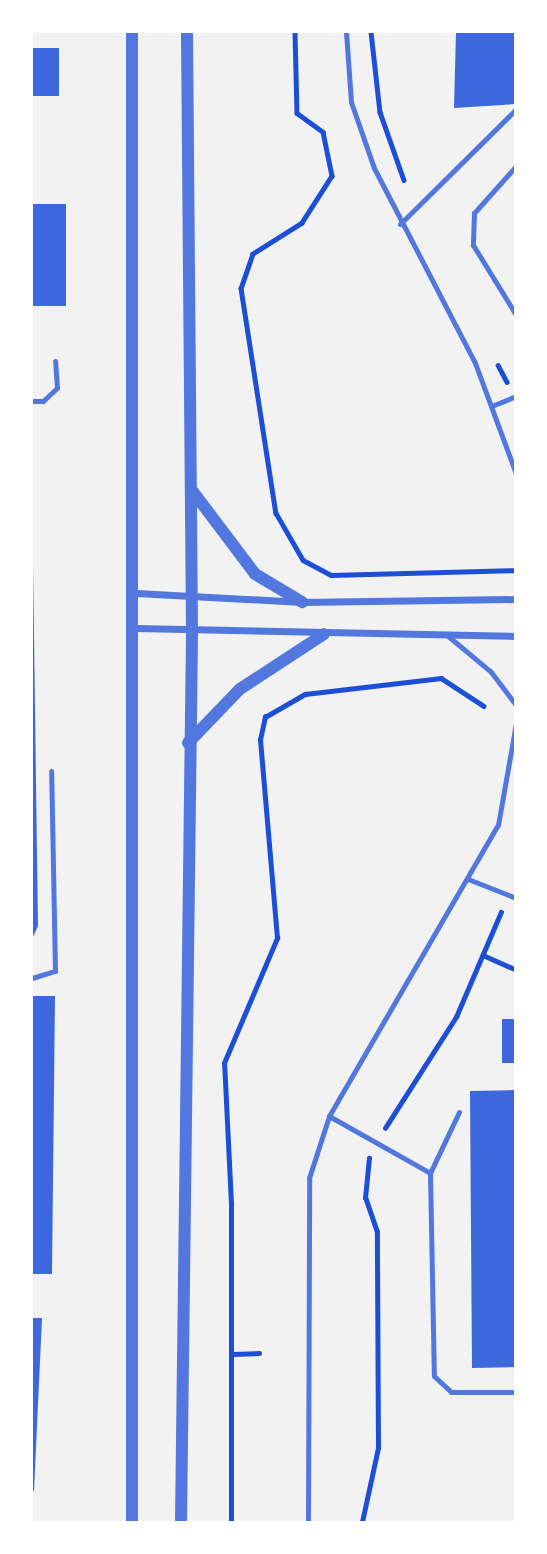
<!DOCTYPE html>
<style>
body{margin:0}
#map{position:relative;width:547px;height:1554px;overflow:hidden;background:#f2f2f2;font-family:"Nunito Sans",sans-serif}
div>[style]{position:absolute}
.building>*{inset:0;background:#3d67dc}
.path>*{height:4.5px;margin:-2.25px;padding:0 2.25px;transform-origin:2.25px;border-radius:2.25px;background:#1d4ed8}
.service>*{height:5px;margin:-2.5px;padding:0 2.5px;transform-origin:2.5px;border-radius:2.5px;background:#5277de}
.minor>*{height:7px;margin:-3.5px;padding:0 3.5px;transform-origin:3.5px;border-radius:3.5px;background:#5277de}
.tertiary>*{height:12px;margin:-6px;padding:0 6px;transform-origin:6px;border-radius:6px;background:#5277de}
span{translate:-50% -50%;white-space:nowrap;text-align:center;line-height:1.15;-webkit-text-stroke:7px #fff;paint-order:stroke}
.frame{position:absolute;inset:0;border:33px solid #fff;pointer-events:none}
</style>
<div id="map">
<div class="building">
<div style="clip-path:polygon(456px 32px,516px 32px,516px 104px,454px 108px)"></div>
<div style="clip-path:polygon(32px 48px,59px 48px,59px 96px,32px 96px)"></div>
<div style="clip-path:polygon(32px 204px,66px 204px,66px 306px,32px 306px)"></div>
<div style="clip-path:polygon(32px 491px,38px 926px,32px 939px)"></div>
<div style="clip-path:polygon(32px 996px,55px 996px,52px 1274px,32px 1274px)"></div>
<div style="clip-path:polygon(502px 1019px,516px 1019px,516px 1063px,502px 1063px)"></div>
<div style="clip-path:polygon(516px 1090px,516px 1367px,472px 1368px,470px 1091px)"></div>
<div style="clip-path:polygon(32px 1318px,42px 1318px,34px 1491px,32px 1491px)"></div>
</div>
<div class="path">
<div style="left:295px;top:32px;width:81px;rotate:88.6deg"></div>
<div style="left:297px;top:113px;width:32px;rotate:36deg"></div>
<div style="left:323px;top:132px;width:45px;rotate:78.4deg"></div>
<div style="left:332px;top:176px;width:56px;rotate:122.6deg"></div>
<div style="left:302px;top:223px;width:58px;rotate:147.7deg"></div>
<div style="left:253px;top:254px;width:36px;rotate:109deg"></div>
<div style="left:241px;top:288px;width:228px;rotate:81.2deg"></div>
<div style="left:276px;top:513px;width:54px;rotate:60.1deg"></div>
<div style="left:303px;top:560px;width:32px;rotate:28deg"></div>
<div style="left:331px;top:575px;width:185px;rotate:-1.5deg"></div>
<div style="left:371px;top:32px;width:81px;rotate:83.6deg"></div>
<div style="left:380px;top:112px;width:72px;rotate:70.6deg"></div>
<div style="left:498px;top:365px;width:19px;rotate:62deg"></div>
<div style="left:483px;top:955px;width:36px;rotate:24deg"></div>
<div style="left:385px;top:1128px;width:132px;rotate:-57.4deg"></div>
<div style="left:456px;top:1017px;width:114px;rotate:-66.8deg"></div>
<div style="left:233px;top:1354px;width:26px;rotate:-2deg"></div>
<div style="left:231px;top:1522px;width:318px;rotate:-90deg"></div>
<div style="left:231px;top:1204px;width:141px;rotate:-92.8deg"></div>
<div style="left:224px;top:1063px;width:136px;rotate:-67deg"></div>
<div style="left:277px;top:938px;width:199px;rotate:-94.9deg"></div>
<div style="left:260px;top:740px;width:24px;rotate:-78deg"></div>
<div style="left:265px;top:717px;width:46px;rotate:-29.9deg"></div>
<div style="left:305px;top:694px;width:137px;rotate:-6.7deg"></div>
<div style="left:441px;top:678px;width:51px;rotate:33.1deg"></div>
<div style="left:362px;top:1522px;width:76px;rotate:-77.8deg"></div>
<div style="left:378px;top:1448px;width:216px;rotate:-90.3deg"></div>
<div style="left:377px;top:1232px;width:36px;rotate:-109deg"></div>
<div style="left:365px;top:1198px;width:40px;rotate:-84.3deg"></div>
</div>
<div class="service">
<div style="left:346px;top:32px;width:70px;rotate:85.9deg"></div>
<div style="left:351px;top:102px;width:70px;rotate:70.8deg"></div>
<div style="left:374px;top:168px;width:220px;rotate:62.6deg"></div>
<div style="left:475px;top:363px;width:118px;rotate:69.7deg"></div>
<div style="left:516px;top:166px;width:63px;rotate:131.8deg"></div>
<div style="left:474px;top:213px;width:32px;rotate:92deg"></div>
<div style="left:473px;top:245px;width:82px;rotate:58.4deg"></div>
<div style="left:400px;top:224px;width:162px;rotate:-44.7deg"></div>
<div style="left:32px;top:401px;width:11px"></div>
<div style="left:43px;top:401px;width:19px;rotate:-43deg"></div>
<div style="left:57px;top:388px;width:27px;rotate:-94deg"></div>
<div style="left:494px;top:405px;width:24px;rotate:-22deg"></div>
<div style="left:448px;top:636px;width:56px;rotate:39.9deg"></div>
<div style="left:491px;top:672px;width:41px;rotate:52.9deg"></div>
<div style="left:468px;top:879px;width:52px;rotate:21.6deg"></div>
<div style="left:32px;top:978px;width:24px;rotate:-17deg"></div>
<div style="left:55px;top:971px;width:200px;rotate:-91.1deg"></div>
<div style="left:459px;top:1112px;width:68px;rotate:115.4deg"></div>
<div style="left:430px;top:1173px;width:203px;rotate:88.9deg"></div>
<div style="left:434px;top:1376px;width:23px;rotate:43deg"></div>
<div style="left:451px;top:1392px;width:65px"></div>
<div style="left:329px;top:1116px;width:116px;rotate:29.4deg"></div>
<div style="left:308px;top:1522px;width:344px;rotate:-89.8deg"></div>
<div style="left:309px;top:1178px;width:65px;rotate:-72.1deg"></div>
<div style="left:329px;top:1116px;width:337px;rotate:-59.9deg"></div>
<div style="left:498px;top:825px;width:104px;rotate:-80deg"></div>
</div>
<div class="minor">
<div style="left:136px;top:593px;width:166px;rotate:3.1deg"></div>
<div style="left:302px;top:602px;width:214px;rotate:-0.8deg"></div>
<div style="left:136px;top:628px;width:380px;rotate:1.2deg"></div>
</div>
<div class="tertiary">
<div style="left:191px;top:489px;width:106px;rotate:53deg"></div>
<div style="left:255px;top:574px;width:55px;rotate:30.8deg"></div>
<div style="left:188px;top:743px;width:75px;rotate:-46.1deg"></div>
<div style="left:240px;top:689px;width:100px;rotate:-33.2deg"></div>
<div style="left:132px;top:1522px;width:1490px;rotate:-90deg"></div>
<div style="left:181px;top:1522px;width:891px;rotate:-89.29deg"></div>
<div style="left:192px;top:631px;width:599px;rotate:-90.48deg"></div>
</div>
<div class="frame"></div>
</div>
